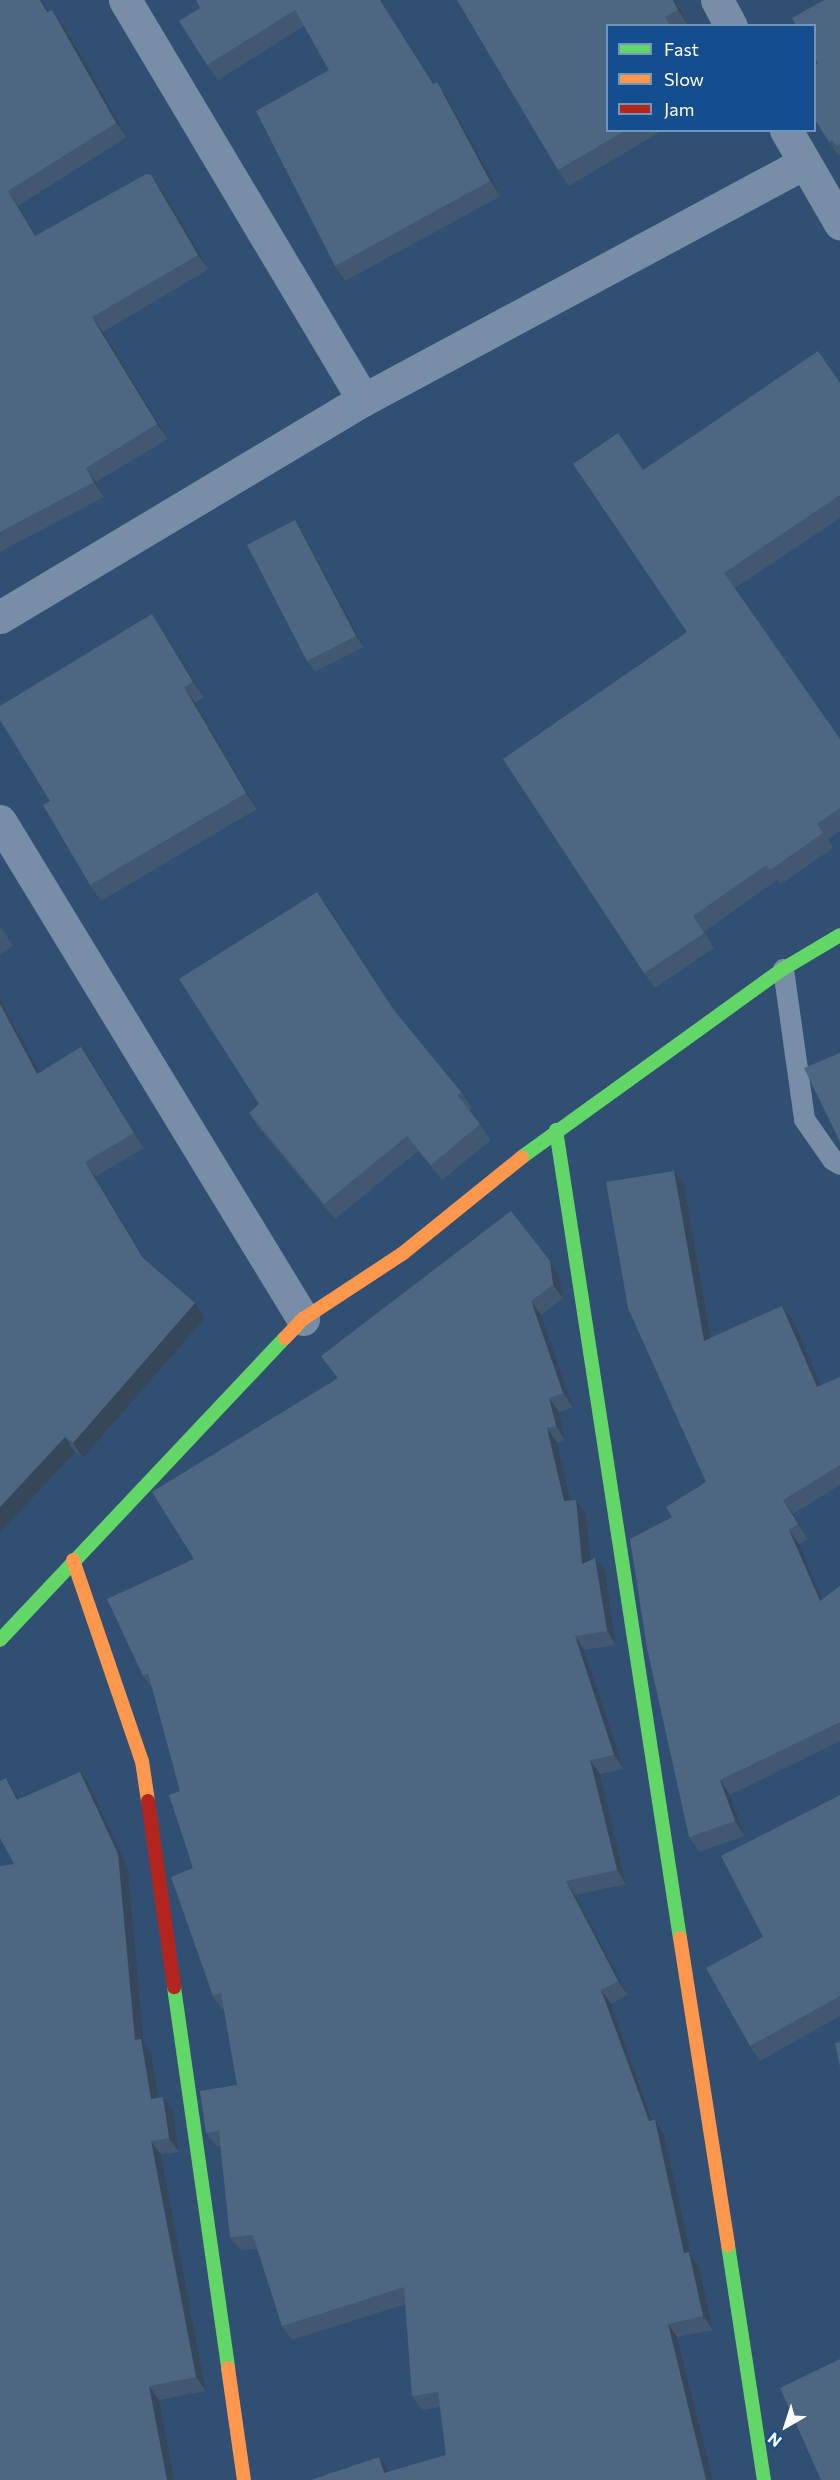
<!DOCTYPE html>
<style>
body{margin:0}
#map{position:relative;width:840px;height:2480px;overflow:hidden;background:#304f72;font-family:Commissioner,sans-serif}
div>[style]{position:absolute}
.lane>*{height:21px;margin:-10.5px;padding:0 10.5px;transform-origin:10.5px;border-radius:10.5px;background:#778ea6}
.street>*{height:33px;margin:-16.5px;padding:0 16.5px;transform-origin:16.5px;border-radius:16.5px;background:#778ea6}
.fast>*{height:14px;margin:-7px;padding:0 7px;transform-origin:7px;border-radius:7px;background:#63d668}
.slow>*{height:14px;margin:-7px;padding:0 7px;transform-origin:7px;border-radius:7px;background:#ff974d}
.jam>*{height:14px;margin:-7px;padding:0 7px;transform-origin:7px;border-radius:7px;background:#b3261e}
.wall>*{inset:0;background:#425870}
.shaded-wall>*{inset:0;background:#36475b}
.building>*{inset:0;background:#4d6682}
span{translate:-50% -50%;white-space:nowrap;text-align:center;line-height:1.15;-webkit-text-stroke:4.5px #144e8e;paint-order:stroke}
.legend{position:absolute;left:606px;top:24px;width:210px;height:108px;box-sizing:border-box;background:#144e8e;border:2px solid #7295bb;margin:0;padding:8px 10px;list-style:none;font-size:18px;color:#fff}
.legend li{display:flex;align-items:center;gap:12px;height:30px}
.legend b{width:30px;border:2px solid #7295bb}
.north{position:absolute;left:756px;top:2396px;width:60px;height:60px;-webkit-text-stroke:4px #144e8e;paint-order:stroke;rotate:219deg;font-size:16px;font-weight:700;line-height:24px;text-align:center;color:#fff}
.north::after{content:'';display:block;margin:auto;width:21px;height:27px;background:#fff;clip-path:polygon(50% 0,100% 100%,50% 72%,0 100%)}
</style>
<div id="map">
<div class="lane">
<div style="left:783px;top:969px;width:151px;rotate:82deg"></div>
<div style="left:804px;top:1119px;width:49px;rotate:55deg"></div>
<div style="left:832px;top:1159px;width:9px;rotate:32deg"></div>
</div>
<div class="street">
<div style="left:125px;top:0;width:465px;rotate:59.2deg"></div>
<div style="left:717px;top:0;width:30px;rotate:62deg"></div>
<div style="left:786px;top:130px;width:108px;rotate:59.9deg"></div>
<div style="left:0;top:617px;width:423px;rotate:-30.9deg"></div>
<div style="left:363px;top:400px;width:501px;rotate:-28.25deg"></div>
<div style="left:0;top:821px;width:583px;rotate:58.68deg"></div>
</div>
<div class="fast">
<div style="left:556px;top:1130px;width:817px;rotate:81.28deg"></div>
<div style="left:522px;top:1157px;width:322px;rotate:-35.8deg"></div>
<div style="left:783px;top:969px;width:66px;rotate:-30.8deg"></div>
<div style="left:0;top:1640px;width:415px;rotate:-46.7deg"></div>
<div style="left:174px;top:1987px;width:385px;rotate:81.9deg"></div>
<div style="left:728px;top:2245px;width:238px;rotate:81.3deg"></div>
</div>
<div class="slow">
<div style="left:285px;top:1338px;width:26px;rotate:-47deg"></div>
<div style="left:303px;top:1319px;width:118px;rotate:-33.3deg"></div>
<div style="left:402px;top:1254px;width:154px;rotate:-38.9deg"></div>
<div style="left:73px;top:1560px;width:213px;rotate:71.1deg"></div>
<div style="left:142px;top:1761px;width:40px;rotate:81.5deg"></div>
<div style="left:680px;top:1938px;width:311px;rotate:81.1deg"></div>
<div style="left:228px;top:2368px;width:113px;rotate:81.9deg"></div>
</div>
<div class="jam">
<div style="left:148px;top:1801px;width:188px;rotate:82deg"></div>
</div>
<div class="wall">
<div style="clip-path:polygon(0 0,42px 0,49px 12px,63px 24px,127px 137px,18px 206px,36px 236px,151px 175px,162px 190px,209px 269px,103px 332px,168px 439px,96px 482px,104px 497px,0 552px)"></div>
<div style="clip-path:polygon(196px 0,381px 0,434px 84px,437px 82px,447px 97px,501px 196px,345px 281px,335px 266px,329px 70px,304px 26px,218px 80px,207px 65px,200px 8px)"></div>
<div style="clip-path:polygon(457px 0,675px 0,689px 26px,608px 26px,608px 130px,663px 130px,569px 186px,558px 170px)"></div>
<div style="clip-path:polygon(840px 0,840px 155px,838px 156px,829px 142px,818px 63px)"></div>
<div style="clip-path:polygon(840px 383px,840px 518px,735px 588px,840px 739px,840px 831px,828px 839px,833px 848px,780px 885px,777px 880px,704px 932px,714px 948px,655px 988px,644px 973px,687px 632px)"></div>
<div style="clip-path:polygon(302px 531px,364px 647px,315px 672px,307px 661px)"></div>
<div style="clip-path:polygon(162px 629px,204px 697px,195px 703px,257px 809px,101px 901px,90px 885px,50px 801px)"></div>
<div style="clip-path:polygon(317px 892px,397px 1014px,461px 1092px,472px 1108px,469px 1110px,491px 1140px,442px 1180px,418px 1151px,335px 1219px,259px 1128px,249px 1113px,259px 1104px)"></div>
<div style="clip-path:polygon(0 926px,13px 946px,0 955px)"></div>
<div style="clip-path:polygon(0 999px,39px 1073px,81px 1047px,92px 1062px,144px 1148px,95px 1177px,146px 1260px,205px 1318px,83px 1458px,75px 1452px,0 1533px)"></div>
<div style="clip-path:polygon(674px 1171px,684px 1185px,711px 1337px,782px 1306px,793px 1320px,821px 1385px,840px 1377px,840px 1485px,793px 1514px,808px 1539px,799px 1544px,823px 1599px,840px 1586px,840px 1741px,730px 1795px,745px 1836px,699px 1852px,689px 1837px,672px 1517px,706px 1482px)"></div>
<div style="clip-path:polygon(559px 1275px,563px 1298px,541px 1315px,573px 1407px,559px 1412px,565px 1440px,557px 1442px,571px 1501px,586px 1514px,590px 1560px,605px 1571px,616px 1645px,584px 1650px,624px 1769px,600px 1774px,626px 1884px,575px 1895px,628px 1995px,611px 2004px,653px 2120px,655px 2120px,664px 2134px,691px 2255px,699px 2266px,713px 2330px,677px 2337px,713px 2480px,311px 2480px,388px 2470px,389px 2472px,446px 2455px,440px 2407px,422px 2410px,412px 2396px,406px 2304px,292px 2340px,282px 2326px,257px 2249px,240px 2250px,230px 2237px,220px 2146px,216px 2146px,206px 2133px,237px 2085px,224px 2009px,222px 2010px,213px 1996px,180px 1791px,153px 1689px,143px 1676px,194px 1559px,337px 1378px,321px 1356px)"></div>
<div style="clip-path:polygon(90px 1786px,128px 1868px,144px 2043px,151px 2053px,158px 2098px,173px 2111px,179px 2152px,161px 2155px,206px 2391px,159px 2400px,0 2480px,16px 1793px,19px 1799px)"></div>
<div style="clip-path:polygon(840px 1795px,840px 2016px,760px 2061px,750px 2046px,763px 1937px)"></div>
</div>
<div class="shaded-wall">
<div style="clip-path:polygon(40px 0,42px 0,58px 27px,47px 12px)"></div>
<div style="clip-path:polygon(380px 0,381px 0,444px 100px,433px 84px)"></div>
<div style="clip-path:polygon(673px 0,675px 0,689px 26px,678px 10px)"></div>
<div style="clip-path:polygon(52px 10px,63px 24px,127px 137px,116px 123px)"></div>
<div style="clip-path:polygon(437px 82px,447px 97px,501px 196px,490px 181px)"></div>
<div style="clip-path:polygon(151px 175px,162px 190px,209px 269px,198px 255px)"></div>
<div style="clip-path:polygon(8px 191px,18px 206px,45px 251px,35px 236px)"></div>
<div style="clip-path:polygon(92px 317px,103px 332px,168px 439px,157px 424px)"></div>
<div style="clip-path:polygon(86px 468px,96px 482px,104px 497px,94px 482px)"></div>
<div style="clip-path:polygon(295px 520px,302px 531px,364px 647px,356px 636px)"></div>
<div style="clip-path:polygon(152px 614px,162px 629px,204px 697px,193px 682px)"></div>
<div style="clip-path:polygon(184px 687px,195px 703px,257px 809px,246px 793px)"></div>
<div style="clip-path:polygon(317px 892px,328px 907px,403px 1024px,393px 1009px)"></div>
<div style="clip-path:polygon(0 999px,48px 1089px,37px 1074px,0 1004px)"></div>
<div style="clip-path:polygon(81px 1047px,92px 1062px,144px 1148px,134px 1133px)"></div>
<div style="clip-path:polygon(85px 1162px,95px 1177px,154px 1273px,143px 1258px)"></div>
<div style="clip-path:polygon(674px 1171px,684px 1185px,714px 1355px,704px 1341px)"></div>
<div style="clip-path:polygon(550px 1261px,559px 1275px,563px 1298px,553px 1285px)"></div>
<div style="clip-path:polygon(531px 1301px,541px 1315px,573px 1407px,563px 1393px)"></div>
<div style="clip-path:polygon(195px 1303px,205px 1318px,83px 1458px,73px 1443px)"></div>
<div style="clip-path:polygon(782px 1306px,793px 1320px,828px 1401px,817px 1387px)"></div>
<div style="clip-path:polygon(549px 1398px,559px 1412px,565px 1440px,556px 1426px)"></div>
<div style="clip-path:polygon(547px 1428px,557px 1442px,574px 1515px,564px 1501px)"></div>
<div style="clip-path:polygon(65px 1437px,75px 1452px,0 1533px,0 1507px)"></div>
<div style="clip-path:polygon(576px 1500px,586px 1514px,592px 1578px,582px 1564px)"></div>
<div style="clip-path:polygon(783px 1500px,793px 1514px,808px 1539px,798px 1524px)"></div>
<div style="clip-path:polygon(789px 1530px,799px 1544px,830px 1616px,820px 1601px)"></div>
<div style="clip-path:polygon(595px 1558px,605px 1571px,616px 1645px,607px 1631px)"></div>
<div style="clip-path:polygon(575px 1636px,584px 1650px,624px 1769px,614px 1755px)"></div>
<div style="clip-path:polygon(590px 1760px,600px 1774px,626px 1884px,617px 1870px)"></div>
<div style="clip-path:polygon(80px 1772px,90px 1786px,128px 1868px,144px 2043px,151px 2053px,161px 2113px,151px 2099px,135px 2040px)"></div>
<div style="clip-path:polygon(6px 1778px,16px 1793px,27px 1814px,17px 1800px)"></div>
<div style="clip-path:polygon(720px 1780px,730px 1795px,745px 1836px,735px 1821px)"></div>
<div style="clip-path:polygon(566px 1881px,575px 1895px,628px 1995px,618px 1981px)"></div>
<div style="clip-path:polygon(601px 1990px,611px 2004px,657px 2133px,655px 2120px,664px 2134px,691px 2255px,699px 2266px,713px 2330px,703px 2316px,684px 2253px,649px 2121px)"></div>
<div style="clip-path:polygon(163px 2097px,173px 2111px,179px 2152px,169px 2138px)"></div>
<div style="clip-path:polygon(151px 2141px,161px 2155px,206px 2391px,196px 2377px)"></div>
<div style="clip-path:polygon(668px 2324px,677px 2337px,713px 2480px,706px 2480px)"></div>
<div style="clip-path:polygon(149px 2386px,159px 2400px,174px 2480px,167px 2480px)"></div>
<div style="clip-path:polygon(379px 2457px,388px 2470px,392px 2480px,384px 2473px)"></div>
</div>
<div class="building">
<div style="clip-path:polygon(0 0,40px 0,47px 12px,52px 10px,116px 123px,8px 191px,35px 236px,146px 174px,151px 175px,198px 255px,92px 317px,157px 424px,86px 468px,94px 482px,0 532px)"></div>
<div style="clip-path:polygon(196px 0,380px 0,433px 84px,437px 82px,490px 181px,335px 266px,256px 111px,329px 70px,295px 10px,207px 65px,179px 21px,200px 8px)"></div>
<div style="clip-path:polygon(457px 0,673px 0,678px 10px,665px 17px,670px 26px,608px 26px,608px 130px,626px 130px,558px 170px)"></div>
<div style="clip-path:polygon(824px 0,840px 0,840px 144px,836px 146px,832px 140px,829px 142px,814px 118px,814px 65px,818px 63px,814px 57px,814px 26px,796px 26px,792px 18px)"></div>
<div style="clip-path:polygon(818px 351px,840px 383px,840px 495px,724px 573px,840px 739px,840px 808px,817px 824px,823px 833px,770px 870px,766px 865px,693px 916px,704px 933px,644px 973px,503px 759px,687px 632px,573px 464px,618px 433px,643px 470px)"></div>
<div style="clip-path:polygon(295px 520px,356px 636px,307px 661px,247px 545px)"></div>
<div style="clip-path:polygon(152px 614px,193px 682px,184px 687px,246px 793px,90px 885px,43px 805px,50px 801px,0 720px,0 706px)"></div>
<div style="clip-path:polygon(317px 892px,393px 1009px,461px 1092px,457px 1095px,480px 1124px,431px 1165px,407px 1136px,324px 1204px,249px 1113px,259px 1104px,179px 979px)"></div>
<div style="clip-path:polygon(0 1004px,37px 1074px,81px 1047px,134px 1133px,85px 1162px,143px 1258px,195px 1303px,73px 1443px,65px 1437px,0 1507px)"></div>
<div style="clip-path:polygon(840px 1053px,840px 1142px,804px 1068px)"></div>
<div style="clip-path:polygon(674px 1171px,704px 1341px,782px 1306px,817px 1387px,840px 1377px,840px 1465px,783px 1500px,798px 1524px,789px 1530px,820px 1601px,840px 1586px,840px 1722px,720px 1780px,735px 1821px,689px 1837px,647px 1648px,630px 1539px,672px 1517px,666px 1507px,706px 1482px,628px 1308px,606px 1182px)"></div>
<div style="clip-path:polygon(511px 1211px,550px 1261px,553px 1285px,531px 1301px,563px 1393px,549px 1398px,556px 1426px,547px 1428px,564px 1501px,576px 1500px,582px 1564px,595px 1558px,607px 1631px,575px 1636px,614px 1755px,590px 1760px,617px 1870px,566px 1881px,618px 1981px,601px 1990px,649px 2121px,655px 2120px,684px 2253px,689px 2252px,703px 2316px,668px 2324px,706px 2480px,311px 2480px,379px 2457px,384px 2473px,446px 2455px,438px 2392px,412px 2396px,404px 2287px,282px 2326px,253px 2235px,230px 2237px,219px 2131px,206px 2133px,200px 2091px,237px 2085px,221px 1993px,213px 1996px,171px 1877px,193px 1868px,169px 1795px,180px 1791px,148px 1673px,143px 1676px,107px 1599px,194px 1559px,152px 1492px,338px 1378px,321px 1356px)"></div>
<div style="clip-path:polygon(80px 1772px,118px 1854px,135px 2040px,141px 2039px,151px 2099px,163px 2097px,169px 2138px,151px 2141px,196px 2377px,149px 2386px,167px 2480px,0 2480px,0 1866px,14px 1864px,0 1838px,0 1781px,6px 1778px,17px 1800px)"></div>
<div style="clip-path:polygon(840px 1795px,840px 1996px,750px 2046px,706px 1968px,763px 1937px,721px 1856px)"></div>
<div style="clip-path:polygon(840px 2042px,840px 2067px,835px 2043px)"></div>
<div style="clip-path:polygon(840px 2359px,840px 2480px,821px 2480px,780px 2388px)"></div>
</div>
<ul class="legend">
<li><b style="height:8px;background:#63d668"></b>Fast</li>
<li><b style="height:8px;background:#ff974d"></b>Slow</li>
<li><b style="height:8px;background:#b3261e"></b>Jam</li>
</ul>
<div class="north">N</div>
</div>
